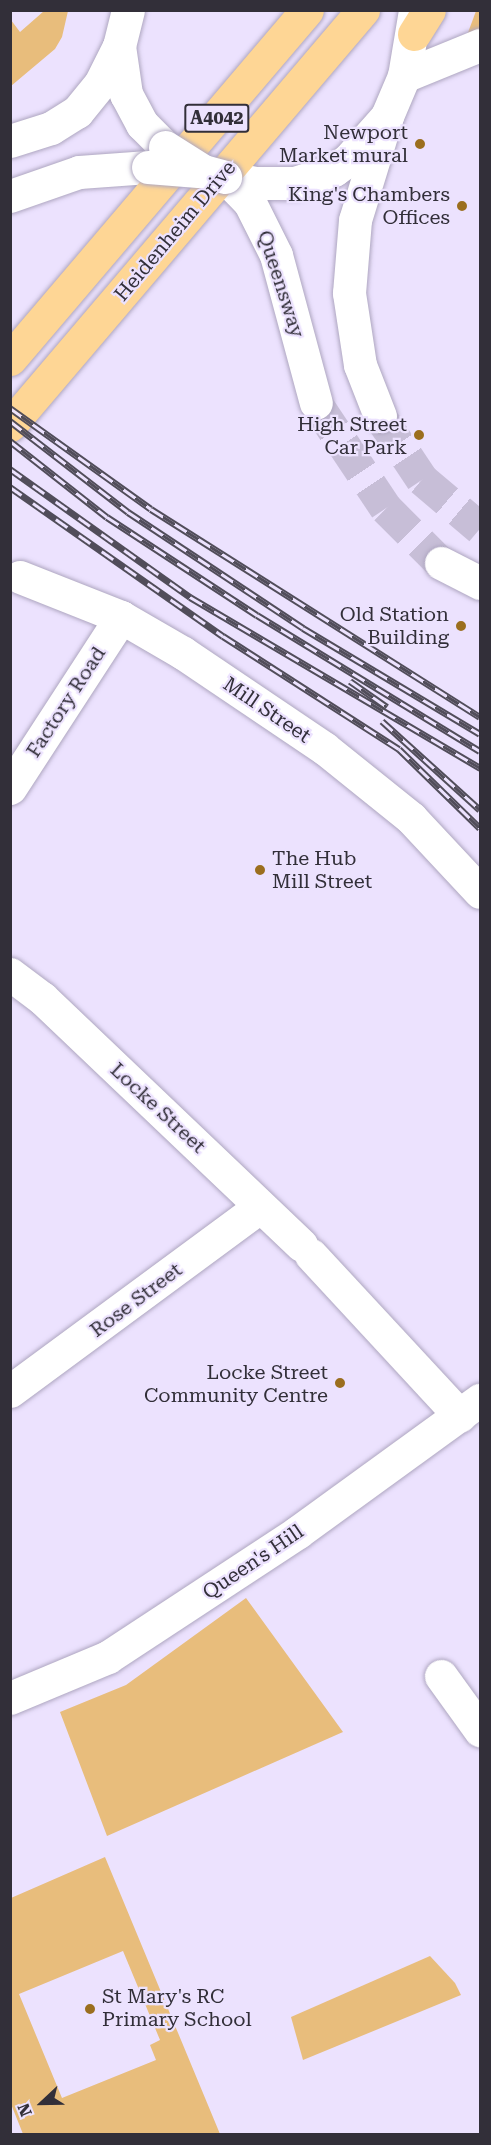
<!DOCTYPE html>
<style>
body{margin:0}
#map{position:relative;width:491px;height:2145px;overflow:hidden;background:#ece2fe;font-family:"Roboto Serif",serif}
div>[style]{position:absolute}
.green>*{inset:0;background:#e8bd7c}
.secondary-tunnel>*{height:33px;margin-top:-16.5px;transform-origin:0;background:repeating-linear-gradient(90deg,#c7bed7 0 33px,transparent 0 49px)}
.roads{filter:drop-shadow(0 0 2px #aea6c0) drop-shadow(0 0 2px #aea6c0)}
.minor>*{height:33px;margin:-16.5px;padding:0 16.5px;transform-origin:16.5px;border-radius:16.5px;background:#fff}
.secondary>*{height:33px;margin:-16.5px;padding:0 16.5px;transform-origin:16.5px;border-radius:16.5px;background:#fff}
.primary>*{height:33px;margin:-16.5px;padding:0 16.5px;transform-origin:16.5px;border-radius:16.5px;background:#fed695}
.rail>*{height:7px;margin-top:-3.5px;transform-origin:0;background:repeating-linear-gradient(90deg,#ece2fe 0 14px,#514d5a 0 28px);box-sizing:border-box;border-block:2px solid #514d5a}
.bridges{filter:drop-shadow(0 0 2px #aea6c0) drop-shadow(0 0 2px #aea6c0)}
.secondary-bridge>*{height:33px;margin:-16.5px;padding:0 16.5px;transform-origin:16.5px;border-radius:16.5px;background:#fff}
.dots>*{width:16px;height:16px;translate:-50% -50%;box-sizing:border-box;border:3px solid #ece2fe;border-radius:50%}
span{translate:-50% -50%;white-space:nowrap;text-align:center;line-height:1.15;-webkit-text-stroke:4.5px #ece2fe;paint-order:stroke}
.shield-label span{padding:2px 4px;background:#ece2fe;border:2px solid;border-radius:4px;-webkit-text-stroke-width:0}
.shield-label{font-size:18px;color:#322f39;font-weight:700}
.poi-label{font-size:20px;color:#322f39}
.right{translate:-100% -50%;text-align:right}
.left{translate:0 -50%;text-align:left}
.street-label{font-size:20px;color:#322f39}
.frame{position:absolute;inset:0;border:12px solid #322f39;pointer-events:none}
.north{position:absolute;left:12px;top:2073px;width:60px;height:60px;-webkit-text-stroke:4px #ece2fe;paint-order:stroke;rotate:248deg;font-size:16px;font-weight:700;line-height:24px;text-align:center;color:#322f39}
.north::after{content:'';display:block;margin:auto;width:21px;height:27px;background:#322f39;clip-path:polygon(50% 0,100% 100%,50% 72%,0 100%)}
</style>
<div id="map">
<div class="green">
<div style="clip-path:polygon(44px 11px,68px 11px,62px 37px,55px 49px,11px 86px,11px 20px,20px 32px)"></div>
<div style="clip-path:polygon(476px 11px,480px 11px,480px 31px,466px 38px)"></div>
<div style="clip-path:polygon(246px 1598px,343px 1732px,107px 1836px,60px 1712px,126px 1685px)"></div>
<div style="clip-path:polygon(evenodd,105px 1857px,220px 2134px,23px 2134px,11px 2104px,11px 1898px,105px 1857px,123px 1951px,160px 2040px,150px 2045px,156px 2060px,62px 2098px,19px 1994px,123px 1951px)"></div>
<div style="clip-path:polygon(430px 1956px,455px 1983px,461px 1995px,303px 2060px,291px 2017px)"></div>
</div>
<div class="secondary-tunnel">
<div style="left:316px;top:403px;width:126px;rotate:56.3deg"></div>
<div style="left:386px;top:508px;width:78px;rotate:45deg"></div>
<div style="left:380px;top:416px;width:76px;rotate:56.3deg"></div>
<div style="left:422px;top:479px;width:76px;rotate:40.2deg"></div>
</div>
<div class="roads">
<div class="minor">
<div style="left:404px;top:76px;width:82px;rotate:-22.2deg"></div>
<div style="left:20px;top:577px;width:109px;rotate:21.6deg"></div>
<div style="left:121px;top:617px;width:72px;rotate:30.1deg"></div>
<div style="left:183px;top:653px;width:170px;rotate:34deg"></div>
<div style="left:324px;top:748px;width:112px;rotate:38.8deg"></div>
<div style="left:411px;top:818px;width:101px;rotate:47deg"></div>
<div style="left:10px;top:788px;width:204px;rotate:-57deg"></div>
<div style="left:10px;top:974px;width:40px;rotate:37deg"></div>
<div style="left:42px;top:998px;width:358px;rotate:43.6deg"></div>
<div style="left:311px;top:1255px;width:219px;rotate:47.2deg"></div>
<div style="left:10px;top:1391px;width:310px;rotate:-36.4deg"></div>
<div style="left:441px;top:1676px;width:67px;rotate:54.2deg"></div>
</div>
<div class="secondary">
<div style="left:128px;top:10px;width:37px;rotate:104deg"></div>
<div style="left:119px;top:46px;width:49px;rotate:81.7deg"></div>
<div style="left:126px;top:94px;width:34px;rotate:62deg"></div>
<div style="left:142px;top:124px;width:33px;rotate:45deg"></div>
<div style="left:10px;top:141px;width:43px;rotate:-17.6deg"></div>
<div style="left:51px;top:128px;width:31px;rotate:-32deg"></div>
<div style="left:77px;top:112px;width:36px;rotate:-51deg"></div>
<div style="left:100px;top:84px;width:42px;rotate:-63.4deg"></div>
<div style="left:225px;top:177px;width:32px;rotate:11deg"></div>
<div style="left:256px;top:183px;width:39px"></div>
<div style="left:295px;top:183px;width:41px;rotate:-18.4deg"></div>
<div style="left:334px;top:170px;width:19px;rotate:-36deg"></div>
<div style="left:349px;top:159px;width:57px;rotate:-48.5deg"></div>
<div style="left:387px;top:116px;width:43px;rotate:-67deg"></div>
<div style="left:404px;top:76px;width:67px;rotate:-80.5deg"></div>
<div style="left:225px;top:177px;width:36px;rotate:46deg"></div>
<div style="left:250px;top:203px;width:58px;rotate:63.4deg"></div>
<div style="left:276px;top:255px;width:153px;rotate:74.9deg"></div>
<div style="left:10px;top:196px;width:73px;rotate:-19.2deg"></div>
<div style="left:79px;top:172px;width:69px;rotate:-4.1deg"></div>
<div style="left:380px;top:416px;width:55px;rotate:-111.4deg"></div>
<div style="left:360px;top:365px;width:73px;rotate:-98.7deg"></div>
<div style="left:349px;top:293px;width:73px;rotate:-85.3deg"></div>
<div style="left:355px;top:220px;width:109px;rotate:-72.9deg"></div>
<div style="left:441px;top:563px;width:44px;rotate:27.1deg"></div>
<div style="left:10px;top:1698px;width:106px;rotate:-22.7deg"></div>
<div style="left:108px;top:1657px;width:227px;rotate:-33.3deg"></div>
<div style="left:298px;top:1532px;width:225px;rotate:-36deg"></div>
</div>
<div class="primary">
<div style="left:414px;top:34px;width:28px;rotate:-58deg"></div>
<div style="left:10px;top:359px;width:458px;rotate:-49.6deg"></div>
<div style="left:10px;top:425px;width:545px;rotate:-49.62deg"></div>
</div>
</div>
<div class="rail">
<div style="left:10px;top:408px;width:173px;rotate:35.6deg"></div>
<div style="left:151px;top:509px;width:389px;rotate:32.3deg"></div>
<div style="left:10px;top:421px;width:149px;rotate:37.6deg"></div>
<div style="left:128px;top:512px;width:210px;rotate:33.5deg"></div>
<div style="left:303px;top:628px;width:206px;rotate:30.9deg"></div>
<div style="left:10px;top:441px;width:123px;rotate:38.1deg"></div>
<div style="left:107px;top:517px;width:179px;rotate:33.2deg"></div>
<div style="left:257px;top:615px;width:261px;rotate:31.4deg"></div>
<div style="left:10px;top:469px;width:221px;rotate:35.4deg"></div>
<div style="left:190px;top:597px;width:337px;rotate:30.5deg"></div>
<div style="left:10px;top:487px;width:260px;rotate:35deg"></div>
<div style="left:223px;top:636px;width:209px;rotate:32.7deg"></div>
<div style="left:399px;top:749px;width:113px;rotate:44.3deg"></div>
<div style="left:350px;top:681px;width:45px;rotate:35.1deg"></div>
<div style="left:382px;top:721px;width:132px;rotate:42.2deg"></div>
</div>
<div class="bridges">
<div class="secondary-bridge">
<div style="left:165px;top:147px;width:45px;rotate:32.3deg"></div>
<div style="left:203px;top:171px;width:23px;rotate:15deg"></div>
<div style="left:148px;top:167px;width:50px;rotate:4.6deg"></div>
</div>
</div>
<div class="dots">
<div style="left:420px;top:144px;background:#9b6e1e"></div>
<div style="left:462px;top:206px;background:#9b6e1e"></div>
<div style="left:419px;top:435px;background:#9b6e1e"></div>
<div style="left:461px;top:626px;background:#9b6e1e"></div>
<div style="left:260px;top:870px;background:#9b6e1e"></div>
<div style="left:340px;top:1383px;background:#9b6e1e"></div>
<div style="left:90px;top:2009px;background:#9b6e1e"></div>
</div>
<div class="shield-label">
<span style="left:217px;top:118px">A4042</span>
</div>
<div class="poi-label">
<span class="right" style="left:408px;top:144px">Newport<br>Market mural</span>
<span class="right" style="left:450px;top:206px">King's Chambers<br>Offices</span>
<span class="right" style="left:407px;top:436px">High Street<br>Car Park</span>
<span class="right" style="left:449px;top:626px">Old Station<br>Building</span>
<span class="left" style="left:272px;top:870px">The Hub<br>Mill Street</span>
<span class="right" style="left:328px;top:1384px">Locke Street<br>Community Centre</span>
<span class="left" style="left:102px;top:2008px">St Mary's RC<br>Primary School</span>
</div>
<div class="street-label">
<span style="left:175px;top:231px;rotate:-50deg">Heidenheim Drive</span>
<span style="left:281px;top:284px;rotate:72deg">Queensway</span>
<span style="left:66px;top:702px;rotate:-57deg">Factory Road</span>
<span style="left:267px;top:710px;rotate:34deg">Mill Street</span>
<span style="left:158px;top:1108px;rotate:43deg">Locke Street</span>
<span style="left:136px;top:1300px;rotate:-37deg">Rose Street</span>
<span style="left:253px;top:1562px;rotate:-34deg">Queen's Hill</span>
</div>
<div class="frame"></div>
<div class="north">N</div>
</div>
